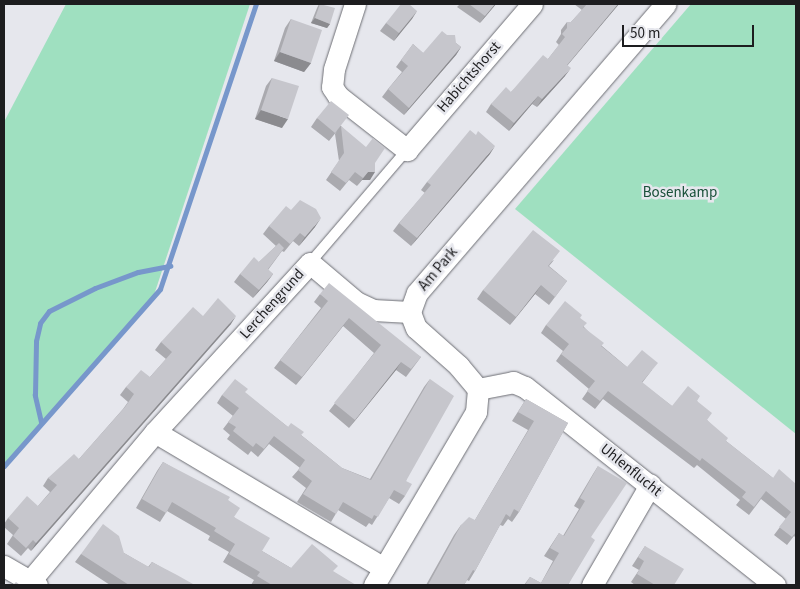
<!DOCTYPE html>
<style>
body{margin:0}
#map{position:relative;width:800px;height:589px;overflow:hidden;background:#e6e7ed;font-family:"Source Sans 3",sans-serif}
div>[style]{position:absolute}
.green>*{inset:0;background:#9fe0c0}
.stream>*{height:5px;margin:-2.5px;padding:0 2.5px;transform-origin:2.5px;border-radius:2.5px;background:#7797cb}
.roads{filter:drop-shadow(0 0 1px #6d6e74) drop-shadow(0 0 1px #6d6e74)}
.lane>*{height:10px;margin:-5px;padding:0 5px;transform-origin:5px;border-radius:5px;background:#fff}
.street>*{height:21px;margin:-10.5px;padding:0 10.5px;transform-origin:10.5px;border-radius:10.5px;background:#fff}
.wall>*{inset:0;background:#aaaaaf}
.shaded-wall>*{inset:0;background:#8b8b8f}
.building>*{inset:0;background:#c6c6cc}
span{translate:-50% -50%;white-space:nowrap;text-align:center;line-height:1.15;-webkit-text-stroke:5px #e6e7ed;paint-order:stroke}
.street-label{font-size:15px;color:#1d1d1f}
.park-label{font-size:15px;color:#184f38}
.frame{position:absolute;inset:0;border:5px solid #1d1d1f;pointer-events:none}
.scale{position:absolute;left:622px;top:25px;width:132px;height:22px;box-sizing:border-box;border:2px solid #1d1d1f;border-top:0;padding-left:6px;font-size:15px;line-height:18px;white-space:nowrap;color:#1d1d1f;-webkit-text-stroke:4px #e6e7ed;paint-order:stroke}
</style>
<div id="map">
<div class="green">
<div style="clip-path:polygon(66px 4px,250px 4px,153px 298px,4px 468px,4px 122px)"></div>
<div style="clip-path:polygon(691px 4px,796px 4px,796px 434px,515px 209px)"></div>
</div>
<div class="stream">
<div style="left:41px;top:422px;width:28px;rotate:-103deg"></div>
<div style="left:35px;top:395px;width:54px;rotate:-88.9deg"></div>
<div style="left:36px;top:341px;width:18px;rotate:-77deg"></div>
<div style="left:40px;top:323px;width:15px;rotate:-53deg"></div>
<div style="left:49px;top:311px;width:51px;rotate:-26.6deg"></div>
<div style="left:95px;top:288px;width:46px;rotate:-20.4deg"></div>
<div style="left:138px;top:272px;width:33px;rotate:-11deg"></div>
<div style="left:4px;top:466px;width:236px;rotate:-48.6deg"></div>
<div style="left:160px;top:289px;width:301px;rotate:-71.4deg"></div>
</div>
<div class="roads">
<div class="lane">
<div style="left:310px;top:263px;width:149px;rotate:-49.4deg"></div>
</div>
<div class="street">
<div style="left:355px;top:4px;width:68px;rotate:107.9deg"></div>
<div style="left:334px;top:69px;width:18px;rotate:96deg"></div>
<div style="left:332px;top:87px;width:11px;rotate:56deg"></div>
<div style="left:338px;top:96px;width:88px;rotate:38deg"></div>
<div style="left:407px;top:150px;width:192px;rotate:-49.4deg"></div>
<div style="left:478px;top:389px;width:36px;rotate:-11deg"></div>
<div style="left:513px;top:382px;width:13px;rotate:23deg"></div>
<div style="left:525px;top:387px;width:319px;rotate:38.4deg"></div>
<div style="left:155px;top:432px;width:266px;rotate:30.7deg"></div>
<div style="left:4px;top:566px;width:38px;rotate:30deg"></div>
<div style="left:30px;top:581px;width:194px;rotate:-50deg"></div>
<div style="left:155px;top:432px;width:229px;rotate:-47.5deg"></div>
<div style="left:310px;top:263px;width:60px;rotate:40.3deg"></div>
<div style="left:356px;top:302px;width:19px;rotate:25deg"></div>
<div style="left:373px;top:310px;width:37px;rotate:3deg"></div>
<div style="left:374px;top:585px;width:201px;rotate:-59.5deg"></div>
<div style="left:476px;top:412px;width:23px;rotate:-85deg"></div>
<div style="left:478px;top:389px;width:30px;rotate:-130deg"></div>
<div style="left:459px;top:366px;width:57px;rotate:-138.5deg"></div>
<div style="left:416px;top:328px;width:17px;rotate:-111deg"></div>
<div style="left:410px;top:312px;width:20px;rotate:-70deg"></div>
<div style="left:417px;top:293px;width:381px;rotate:-49.3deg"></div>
<div style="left:592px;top:585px;width:116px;rotate:-59.9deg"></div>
</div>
</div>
<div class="wall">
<div style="clip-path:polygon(319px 4px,330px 24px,327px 28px,311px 23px,317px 8px)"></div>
<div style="clip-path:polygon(460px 4px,496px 4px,480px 23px,457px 7px)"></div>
<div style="clip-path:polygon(574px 4px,619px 4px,567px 65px,565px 76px,537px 107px,532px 104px,509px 131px,486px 112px,491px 104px,511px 92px,548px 59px,559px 45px,556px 42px,561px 34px,561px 30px,567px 22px,571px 22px,582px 10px)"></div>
<div style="clip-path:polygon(417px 11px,394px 41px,380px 31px,386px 23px)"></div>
<div style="clip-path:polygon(291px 19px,311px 63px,304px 72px,274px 61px,285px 28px)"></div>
<div style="clip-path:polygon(456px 43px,461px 47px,456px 55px,404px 115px,382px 97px,388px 89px,402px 72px,396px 67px,413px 44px,423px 53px)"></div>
<div style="clip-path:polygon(272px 78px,282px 128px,255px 119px,266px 86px)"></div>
<div style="clip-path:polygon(317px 118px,341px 126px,375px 164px,370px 180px,362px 180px,357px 186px,349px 180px,340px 191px,326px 180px,339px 161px,335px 134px,337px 131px,329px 141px,311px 127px)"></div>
<div style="clip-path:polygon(490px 154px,411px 246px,393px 231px,399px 223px,425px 193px,421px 190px,427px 182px)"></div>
<div style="clip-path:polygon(291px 210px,315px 227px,299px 246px,293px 241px,284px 252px,282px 251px,268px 270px,273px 274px,267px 282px,253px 298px,234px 282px,240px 274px,259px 262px,276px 246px,263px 234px,269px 226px)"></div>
<div style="clip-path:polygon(554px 260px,549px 266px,567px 281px,549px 305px,535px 294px,510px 325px,477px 299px,483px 290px)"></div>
<div style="clip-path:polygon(320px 294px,421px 357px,406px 377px,396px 370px,349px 428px,329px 411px,374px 353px,343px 326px,296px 385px,274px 368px,321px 308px,314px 302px)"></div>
<div style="clip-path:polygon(203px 316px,231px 324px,31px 551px,28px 548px,21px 556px,7px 544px,13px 535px,4px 527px,4px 524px,8px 518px,38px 506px,50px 492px,43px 486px,48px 478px,79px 459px,123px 409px,128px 402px,120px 395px,126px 387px,150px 377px,166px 359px,155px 350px,161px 342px)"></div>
<div style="clip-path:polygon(580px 318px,584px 327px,602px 346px,627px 367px,652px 370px,642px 383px,672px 406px,697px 401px,707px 420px,726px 441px,773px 478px,796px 484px,796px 538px,794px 536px,787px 545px,774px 535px,786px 519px,761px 499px,749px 515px,736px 505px,740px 500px,697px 465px,694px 468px,603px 399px,595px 409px,582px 399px,589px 389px,556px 361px,563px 351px,541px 333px,546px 325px)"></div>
<div style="clip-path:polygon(430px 379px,406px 481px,405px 496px,399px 504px,389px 498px,372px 525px,369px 523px,366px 527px,338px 510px,331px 522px,297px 502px,306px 488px,292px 477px,300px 468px,269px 444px,258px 457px,251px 451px,248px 455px,227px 439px,230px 435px,223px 429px,233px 416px,217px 403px,222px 395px,245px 393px,288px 427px,301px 435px,342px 468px,370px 479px,424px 387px)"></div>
<div style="clip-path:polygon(526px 399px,568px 423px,519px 512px,512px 522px,508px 519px,503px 526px,500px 525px,475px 571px,469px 581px,467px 580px,464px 585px,426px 585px,454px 535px,461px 525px,475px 520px,528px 430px,512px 421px)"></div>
<div style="clip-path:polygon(163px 462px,228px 500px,234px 517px,262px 551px,291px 568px,333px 572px,355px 585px,251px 585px,254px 580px,223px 562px,229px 552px,208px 540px,210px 536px,167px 511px,160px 522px,136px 508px,157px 471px)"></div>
<div style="clip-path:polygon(598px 466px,591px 537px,568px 585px,524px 585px,530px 577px,541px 583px,553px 561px,544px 556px,559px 533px,563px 536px,579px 509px,574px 506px,593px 474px)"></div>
<div style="clip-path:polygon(645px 546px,674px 585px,635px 585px,631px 582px,639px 570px,632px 566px)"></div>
<div style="clip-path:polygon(124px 553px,148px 567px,152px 562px,192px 585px,110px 585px,75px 562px,81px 554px)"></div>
</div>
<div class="shaded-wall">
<div style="clip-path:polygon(495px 4px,496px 4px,480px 23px,485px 16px)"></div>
<div style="clip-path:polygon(618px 4px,619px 4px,561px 73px,567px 65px)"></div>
<div style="clip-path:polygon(417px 11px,412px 19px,394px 41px,399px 33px)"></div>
<div style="clip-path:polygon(315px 18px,330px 24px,327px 28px,311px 23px)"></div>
<div style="clip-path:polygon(461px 47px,456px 55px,404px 115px,409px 108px)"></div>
<div style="clip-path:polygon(280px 52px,311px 63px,304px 72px,274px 61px)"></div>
<div style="clip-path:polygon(571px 68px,565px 76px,537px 107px,542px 99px)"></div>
<div style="clip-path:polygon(538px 96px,532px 104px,509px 131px,514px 123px)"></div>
<div style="clip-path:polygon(261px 110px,288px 119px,282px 128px,255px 119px)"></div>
<div style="clip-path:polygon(495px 146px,490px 154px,411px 246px,417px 238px)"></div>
<div style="clip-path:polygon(368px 172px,375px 172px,370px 180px,362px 180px,357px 186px)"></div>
<div style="clip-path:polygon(321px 218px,315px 227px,299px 246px,305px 237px)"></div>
<div style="clip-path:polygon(273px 274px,267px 282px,253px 298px,259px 290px)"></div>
<div style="clip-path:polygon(541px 285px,535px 294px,510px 325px,516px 317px)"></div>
<div style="clip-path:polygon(236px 316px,231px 324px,31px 551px,36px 543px)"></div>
<div style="clip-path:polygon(349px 318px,343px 326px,296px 385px,302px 377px)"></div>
<div style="clip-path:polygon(401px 362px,396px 370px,349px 428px,355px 420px)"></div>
</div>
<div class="building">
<div style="clip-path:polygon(320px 4px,335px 8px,330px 24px,315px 18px)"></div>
<div style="clip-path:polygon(401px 4px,409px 4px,417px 11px,399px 33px,386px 23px)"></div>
<div style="clip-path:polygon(469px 4px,495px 4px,485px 16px)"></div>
<div style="clip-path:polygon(587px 4px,618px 4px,567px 65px,571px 68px,542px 99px,538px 96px,514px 123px,491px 104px,506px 87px,511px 92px,543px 55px,548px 59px,565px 37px,562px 34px,567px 28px,567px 22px,571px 22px)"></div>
<div style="clip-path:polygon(291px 19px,322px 30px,311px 63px,280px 52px)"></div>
<div style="clip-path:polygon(442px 31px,447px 35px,455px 35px,456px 43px,461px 47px,409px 108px,388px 89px,408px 66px,401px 60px,413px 44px,423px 53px)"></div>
<div style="clip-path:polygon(272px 78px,299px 86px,288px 119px,261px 110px)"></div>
<div style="clip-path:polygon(331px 101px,349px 115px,335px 133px,317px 118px)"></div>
<div style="clip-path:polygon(341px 126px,366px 147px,373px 138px,385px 148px,375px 163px,375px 172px,368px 172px,363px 178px,355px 172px,346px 183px,331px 172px,344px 153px)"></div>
<div style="clip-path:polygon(470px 130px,476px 135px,478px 131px,495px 146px,417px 238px,399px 223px,431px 185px,427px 182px)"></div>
<div style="clip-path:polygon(300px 200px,316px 209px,321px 218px,305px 237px,300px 233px,290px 244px,269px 226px,286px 206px,291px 210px)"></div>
<div style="clip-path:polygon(533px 230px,560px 251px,548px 266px,567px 281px,555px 297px,541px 285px,516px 317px,483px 290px)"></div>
<div style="clip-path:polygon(279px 243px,284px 248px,268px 269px,273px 274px,259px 290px,240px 274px,254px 257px,259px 262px)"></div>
<div style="clip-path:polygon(329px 283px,421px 357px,411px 369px,401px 362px,355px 420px,334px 403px,381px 345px,349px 318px,302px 377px,280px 360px,328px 301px,320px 294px)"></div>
<div style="clip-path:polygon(218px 298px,236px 316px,36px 543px,33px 540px,26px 548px,13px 536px,19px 528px,8px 518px,27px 496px,38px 506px,57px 485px,48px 478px,74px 454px,79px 459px,125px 407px,134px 394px,126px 387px,141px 370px,150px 377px,172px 352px,161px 342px,193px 307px,203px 316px)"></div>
<div style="clip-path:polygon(565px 301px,582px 315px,580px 318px,587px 323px,583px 327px,604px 343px,601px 346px,627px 367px,642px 350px,658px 363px,642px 382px,672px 406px,688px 386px,700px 396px,697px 401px,712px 413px,707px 420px,728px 438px,726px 441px,773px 478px,779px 469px,796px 484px,796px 532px,792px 537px,779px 527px,791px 512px,766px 491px,754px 507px,742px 497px,746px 492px,702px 458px,700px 461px,608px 391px,600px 401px,587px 391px,595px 381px,561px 354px,569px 344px,546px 325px)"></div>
<div style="clip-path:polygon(235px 379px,248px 389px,245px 392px,288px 427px,291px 423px,304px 432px,301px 435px,342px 468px,371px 480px,430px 379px,454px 396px,406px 481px,412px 484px,405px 496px,394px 490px,378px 517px,374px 515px,372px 519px,343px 502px,336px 514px,303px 494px,312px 481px,298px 470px,305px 460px,274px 436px,264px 449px,256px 443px,253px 447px,233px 431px,236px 427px,228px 422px,239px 408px,222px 395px)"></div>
<div style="clip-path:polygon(526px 399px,568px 423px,519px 512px,514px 509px,510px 517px,506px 514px,475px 571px,473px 570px,464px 585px,428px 585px,461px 525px,469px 517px,475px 520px,534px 421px,518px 412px)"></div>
<div style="clip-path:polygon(163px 462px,230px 497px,228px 500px,240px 508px,234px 517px,270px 538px,262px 551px,291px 568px,312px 544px,338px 566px,333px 571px,356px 585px,272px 585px,257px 576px,260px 572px,229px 554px,235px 544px,214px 531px,216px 528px,172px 502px,166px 513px,142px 499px)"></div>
<div style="clip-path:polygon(598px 466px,627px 483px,591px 537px,595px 540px,568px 585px,525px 585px,530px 577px,541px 583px,559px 553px,550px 548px,559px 533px,564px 536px,585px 501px,580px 498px)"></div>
<div style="clip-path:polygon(103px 524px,119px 536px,124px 553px,149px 567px,152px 562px,177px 575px,193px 584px,192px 585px,129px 585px,81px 554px)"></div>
<div style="clip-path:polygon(645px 546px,684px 569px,674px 585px,655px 585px,637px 574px,644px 561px,638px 557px)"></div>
<div style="clip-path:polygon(16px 582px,20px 585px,13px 585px)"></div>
</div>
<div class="street-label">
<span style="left:469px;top:77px;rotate:-49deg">Habichtshorst</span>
<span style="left:438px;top:269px;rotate:-50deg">Am Park</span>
<span style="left:272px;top:304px;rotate:-48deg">Lerchengrund</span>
<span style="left:631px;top:470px;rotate:39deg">Uhlenflucht</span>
</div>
<div class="park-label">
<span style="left:680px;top:193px">Bosenkamp</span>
</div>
<div class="frame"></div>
<div class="scale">50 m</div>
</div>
